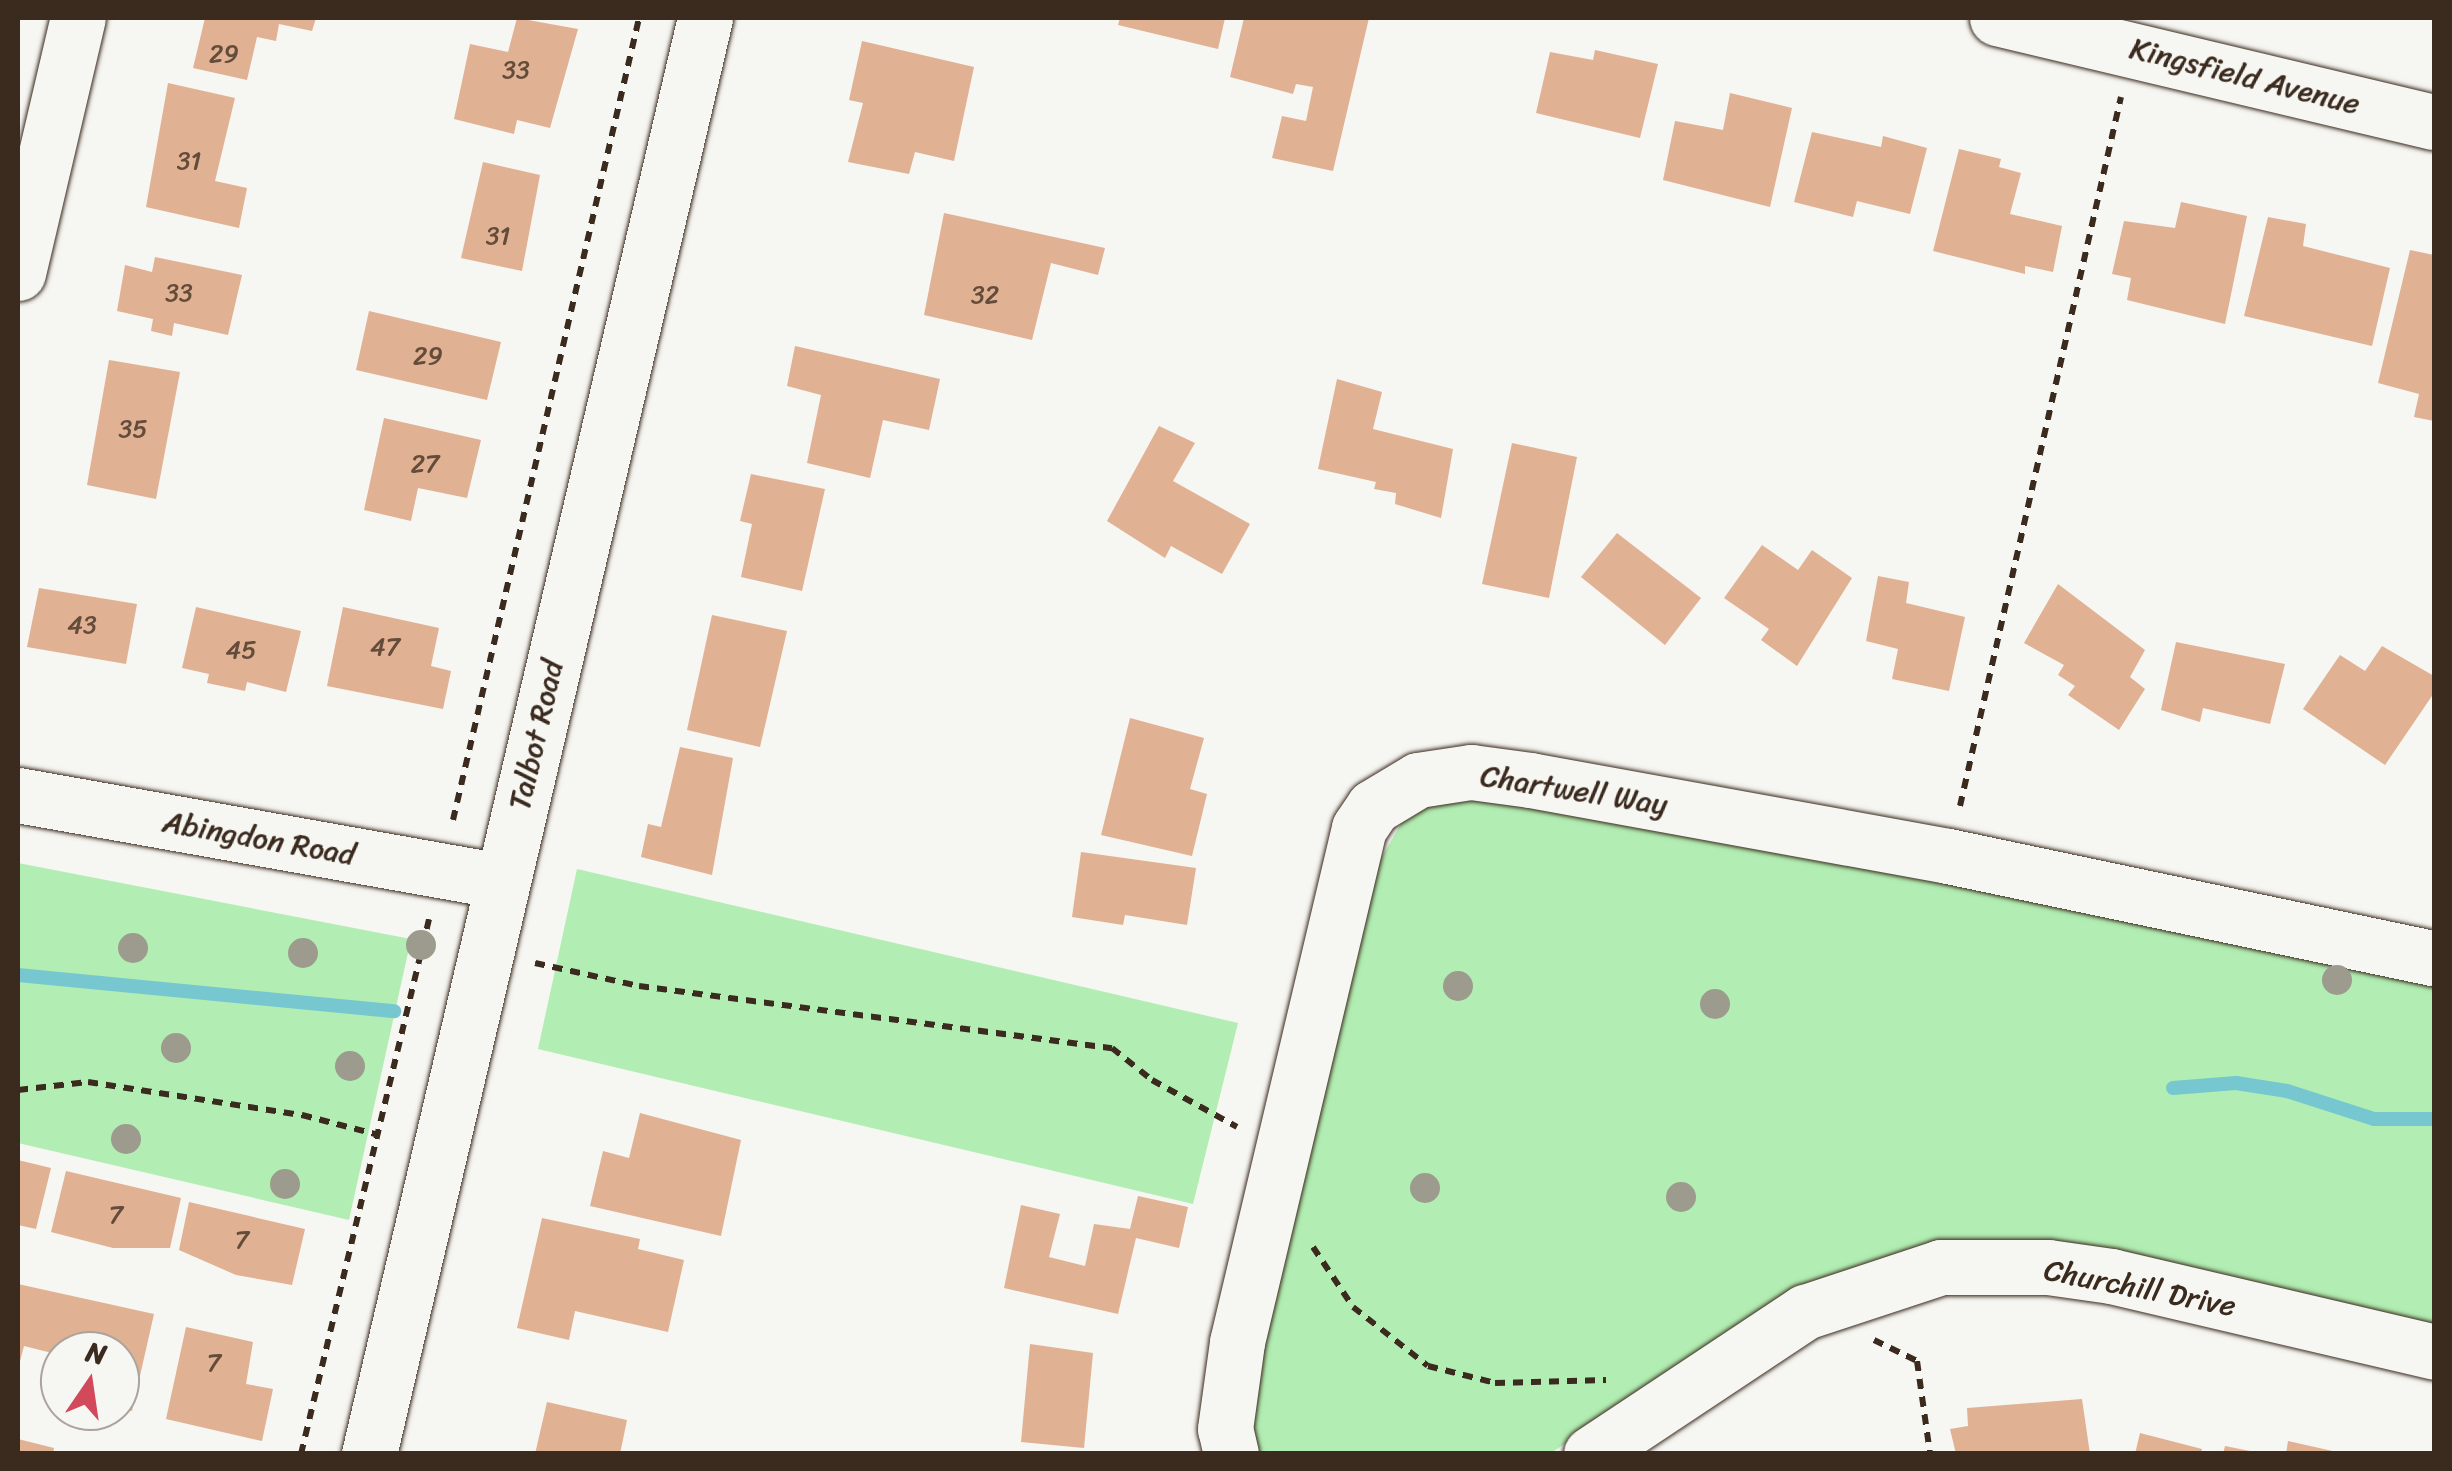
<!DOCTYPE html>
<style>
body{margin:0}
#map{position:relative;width:2452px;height:1471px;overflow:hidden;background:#f6f6f2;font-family:Sriracha,sans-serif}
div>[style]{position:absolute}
.green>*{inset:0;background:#b2eeb3}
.stream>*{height:14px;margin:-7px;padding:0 7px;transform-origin:7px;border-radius:7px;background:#76c7cf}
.building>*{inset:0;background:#e1b193}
.path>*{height:6px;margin-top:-3px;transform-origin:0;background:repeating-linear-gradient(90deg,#3b2a1e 0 10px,transparent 0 18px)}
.roads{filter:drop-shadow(0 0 2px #3b2a1e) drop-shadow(0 0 2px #3b2a1e)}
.minor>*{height:55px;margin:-27.5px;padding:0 27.5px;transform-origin:27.5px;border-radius:27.5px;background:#f6f6f2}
.tertiary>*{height:55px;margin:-27.5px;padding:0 27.5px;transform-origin:27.5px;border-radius:27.5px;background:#f6f6f2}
.secondary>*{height:55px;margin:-27.5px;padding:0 27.5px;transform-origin:27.5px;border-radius:27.5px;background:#f6f6f2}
.trees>*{width:30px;height:30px;margin:-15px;border-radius:50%;background:#9c9b8e}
span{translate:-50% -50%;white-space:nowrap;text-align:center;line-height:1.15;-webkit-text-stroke:9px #f6f6f2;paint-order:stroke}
.number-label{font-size:25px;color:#644c3b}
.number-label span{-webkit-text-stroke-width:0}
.street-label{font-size:30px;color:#3b2a1e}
.frame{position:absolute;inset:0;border:20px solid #3b2a1e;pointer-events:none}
.north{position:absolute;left:40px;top:1331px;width:100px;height:100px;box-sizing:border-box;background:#f6f6f2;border:2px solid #aba49d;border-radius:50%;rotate:13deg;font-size:28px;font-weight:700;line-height:40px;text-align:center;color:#3b2a1e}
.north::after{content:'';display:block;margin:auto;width:35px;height:45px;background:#d1495b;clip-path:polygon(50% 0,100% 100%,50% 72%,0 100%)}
</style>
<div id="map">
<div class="green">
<div style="clip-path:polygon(1486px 797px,2434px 968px,2434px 1326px,2181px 1267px,1792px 1292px,1551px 1453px,1253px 1454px,1252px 1384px,1371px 876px,1402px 822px,1425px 807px)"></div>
<div style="clip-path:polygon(18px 863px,411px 939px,349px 1220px,18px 1143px)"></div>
<div style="clip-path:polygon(577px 869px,1238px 1023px,1193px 1204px,538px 1049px)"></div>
</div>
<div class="stream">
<div style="left:18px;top:975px;width:378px;rotate:5.5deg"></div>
<div style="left:2173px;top:1088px;width:63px;rotate:-4.5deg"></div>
<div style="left:2236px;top:1083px;width:52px;rotate:8.9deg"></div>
<div style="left:2287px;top:1091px;width:91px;rotate:17.8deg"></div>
<div style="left:2374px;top:1119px;width:60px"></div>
</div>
<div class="building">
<div style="clip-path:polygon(205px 18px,316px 18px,312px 31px,279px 24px,276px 41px,257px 37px,247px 80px,193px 68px)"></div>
<div style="clip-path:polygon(517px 18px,578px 29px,550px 128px,517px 120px,514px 134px,454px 119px,470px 44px,508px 52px)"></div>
<div style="clip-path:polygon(1120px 18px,1225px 18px,1218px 49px,1118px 25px)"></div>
<div style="clip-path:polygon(1244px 18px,1369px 18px,1333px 171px,1272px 158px,1282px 116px,1306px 121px,1313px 87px,1296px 84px,1293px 94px,1230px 77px)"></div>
<div style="clip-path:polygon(862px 41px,974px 67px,954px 161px,915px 152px,909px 174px,848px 162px,863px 103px,849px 100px)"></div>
<div style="clip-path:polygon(1595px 50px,1658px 64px,1640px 138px,1536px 113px,1550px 52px,1593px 60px)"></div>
<div style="clip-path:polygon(168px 83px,235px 98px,215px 181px,247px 188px,239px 228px,146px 207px)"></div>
<div style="clip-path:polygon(1730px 93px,1792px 108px,1770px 207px,1663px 180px,1675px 121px,1723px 130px)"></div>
<div style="clip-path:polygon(1812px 132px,1881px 147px,1883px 136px,1927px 148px,1910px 214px,1857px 201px,1853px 217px,1794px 202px)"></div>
<div style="clip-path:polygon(1959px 149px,2001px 159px,1999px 167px,2021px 173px,2010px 214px,2062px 226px,2053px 272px,2025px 266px,2025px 274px,1933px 251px)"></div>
<div style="clip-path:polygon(483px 162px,540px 175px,522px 271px,461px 258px)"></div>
<div style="clip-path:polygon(2181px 202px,2247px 216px,2225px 324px,2127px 300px,2131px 278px,2112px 274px,2124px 221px,2175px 228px)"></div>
<div style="clip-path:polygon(944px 213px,1105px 248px,1098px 275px,1051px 263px,1032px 340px,924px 315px)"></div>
<div style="clip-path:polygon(2268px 217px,2306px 224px,2303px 246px,2390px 268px,2372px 346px,2244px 316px)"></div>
<div style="clip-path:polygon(2410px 250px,2434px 255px,2434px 421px,2414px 417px,2419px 394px,2378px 383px)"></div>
<div style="clip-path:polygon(155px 257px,242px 275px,228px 335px,174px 323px,172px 336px,151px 331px,153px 319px,117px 311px,125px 265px,152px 272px)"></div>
<div style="clip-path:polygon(369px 311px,501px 342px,487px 400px,356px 370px)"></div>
<div style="clip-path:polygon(795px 346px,940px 379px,929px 430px,883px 420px,870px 478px,807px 463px,821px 395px,787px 386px)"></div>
<div style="clip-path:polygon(109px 360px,180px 372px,156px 499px,87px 485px)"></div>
<div style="clip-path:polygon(1337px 379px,1382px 392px,1373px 429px,1453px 449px,1441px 518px,1395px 504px,1396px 493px,1374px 489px,1376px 482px,1318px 469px)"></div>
<div style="clip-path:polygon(384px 418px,481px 440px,467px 498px,418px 488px,411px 521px,364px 510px)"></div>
<div style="clip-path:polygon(1159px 426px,1195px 443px,1173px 481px,1250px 524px,1222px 574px,1171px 546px,1165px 558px,1107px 521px)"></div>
<div style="clip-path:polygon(1512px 443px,1577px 457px,1549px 598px,1482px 584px)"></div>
<div style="clip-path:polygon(751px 474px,825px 489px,802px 591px,741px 577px,752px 524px,740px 521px)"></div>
<div style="clip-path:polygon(1617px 533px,1701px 598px,1665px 645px,1581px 577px)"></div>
<div style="clip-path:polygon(1762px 545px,1798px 570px,1812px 550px,1852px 578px,1797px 666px,1761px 640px,1769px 629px,1724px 598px)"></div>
<div style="clip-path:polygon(1878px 576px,1909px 582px,1906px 603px,1965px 617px,1949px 691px,1892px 679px,1898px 649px,1866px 641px)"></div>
<div style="clip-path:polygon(2058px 584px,2145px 650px,2130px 677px,2145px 689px,2119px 730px,2068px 695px,2075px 686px,2058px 675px,2064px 665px,2024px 643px)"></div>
<div style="clip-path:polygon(39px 588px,137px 604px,126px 664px,27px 647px)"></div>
<div style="clip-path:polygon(196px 607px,301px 631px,286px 692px,247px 682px,245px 691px,207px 683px,209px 674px,182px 668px)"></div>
<div style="clip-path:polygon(343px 607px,439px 628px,431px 666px,451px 671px,443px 709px,327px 686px)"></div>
<div style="clip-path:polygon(712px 615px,787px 631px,760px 747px,687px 730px)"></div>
<div style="clip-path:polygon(2176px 642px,2285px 664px,2270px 724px,2203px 708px,2200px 722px,2161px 710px)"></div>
<div style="clip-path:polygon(2382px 646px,2434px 676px,2434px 693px,2385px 765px,2303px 709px,2340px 655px,2365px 671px)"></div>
<div style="clip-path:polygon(1130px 718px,1204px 738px,1190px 789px,1207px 794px,1192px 856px,1101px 835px)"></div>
<div style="clip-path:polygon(680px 747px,733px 758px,712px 875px,641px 857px,648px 824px,661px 827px)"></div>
<div style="clip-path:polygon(1081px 852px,1196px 868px,1187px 925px,1125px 915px,1123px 925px,1072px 917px)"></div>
<div style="clip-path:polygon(640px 1113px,741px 1140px,721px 1236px,590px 1206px,603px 1151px,629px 1158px)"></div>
<div style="clip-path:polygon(18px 1160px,51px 1168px,36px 1229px,18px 1225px)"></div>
<div style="clip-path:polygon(66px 1171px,181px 1198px,170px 1248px,113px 1248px,51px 1232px)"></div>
<div style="clip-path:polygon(1138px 1196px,1188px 1207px,1179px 1248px,1136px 1238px,1118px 1314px,1004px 1288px,1021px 1205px,1060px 1214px,1049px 1257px,1085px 1266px,1094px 1224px,1130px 1229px)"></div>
<div style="clip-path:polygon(189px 1202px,305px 1229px,292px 1285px,236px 1275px,179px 1250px)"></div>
<div style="clip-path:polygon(542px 1218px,640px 1239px,638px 1249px,684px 1260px,668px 1332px,575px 1311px,569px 1340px,517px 1328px)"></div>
<div style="clip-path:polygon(18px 1284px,154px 1314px,132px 1411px,120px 1408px,120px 1351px,60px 1355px,24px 1346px,18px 1369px)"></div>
<div style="clip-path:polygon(186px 1327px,253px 1342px,246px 1384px,273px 1389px,262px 1441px,166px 1419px)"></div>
<div style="clip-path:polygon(1030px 1344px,1093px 1353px,1084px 1448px,1021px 1442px)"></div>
<div style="clip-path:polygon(2082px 1399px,2090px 1454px,1956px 1454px,1950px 1429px,1968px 1426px,1967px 1408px)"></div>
<div style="clip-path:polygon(547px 1402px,627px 1420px,620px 1454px,535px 1454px)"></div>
<div style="clip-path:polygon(2140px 1433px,2202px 1449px,2201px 1454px,2135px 1454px)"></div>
<div style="clip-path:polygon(18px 1439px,54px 1448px,53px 1454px,18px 1454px)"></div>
<div style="clip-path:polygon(2288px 1441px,2337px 1452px,2337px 1454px,2286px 1454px)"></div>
<div style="clip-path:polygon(2225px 1446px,2255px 1452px,2255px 1454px,2223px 1454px)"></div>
</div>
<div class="path">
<div style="left:1960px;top:806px;width:727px;rotate:-77.21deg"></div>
<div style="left:453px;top:820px;width:823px;rotate:-76.94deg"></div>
<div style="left:535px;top:963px;width:107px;rotate:12.5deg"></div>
<div style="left:639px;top:986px;width:477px;rotate:7.5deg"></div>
<div style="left:1112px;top:1048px;width:51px;rotate:38.7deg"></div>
<div style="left:1152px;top:1080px;width:97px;rotate:28.9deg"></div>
<div style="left:18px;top:1090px;width:70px;rotate:-6.5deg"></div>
<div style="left:88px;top:1082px;width:217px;rotate:8.8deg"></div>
<div style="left:302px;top:1115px;width:80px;rotate:14.6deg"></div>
<div style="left:1313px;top:1247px;width:72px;rotate:56.3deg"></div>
<div style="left:1353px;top:1307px;width:95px;rotate:38.2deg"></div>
<div style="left:1428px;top:1366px;width:69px;rotate:14.2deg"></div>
<div style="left:1495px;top:1383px;width:111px;rotate:-1.5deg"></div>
<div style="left:1874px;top:1340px;width:48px;rotate:26deg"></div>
<div style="left:1917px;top:1361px;width:94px;rotate:82deg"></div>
<div style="left:301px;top:1454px;width:550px;rotate:-76.54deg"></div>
</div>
<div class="roads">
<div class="minor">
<div style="left:1997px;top:18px;width:449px;rotate:13.4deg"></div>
<div style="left:18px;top:273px;width:262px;rotate:-76.8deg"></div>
<div style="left:1231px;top:1454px;width:26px;rotate:-103deg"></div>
<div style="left:1225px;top:1429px;width:88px;rotate:-82.1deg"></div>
<div style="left:1237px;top:1342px;width:528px;rotate:-76.65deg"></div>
<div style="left:1359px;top:828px;width:25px;rotate:-56deg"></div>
<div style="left:1373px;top:807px;width:52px;rotate:-31deg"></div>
<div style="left:1418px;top:780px;width:54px;rotate:-8.6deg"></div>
<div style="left:1471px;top:772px;width:60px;rotate:7.7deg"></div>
<div style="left:1530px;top:780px;width:425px;rotate:10.3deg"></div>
<div style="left:1948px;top:856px;width:497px;rotate:11.9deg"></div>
<div style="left:1591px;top:1454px;width:257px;rotate:-33.6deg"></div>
<div style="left:1805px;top:1312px;width:143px;rotate:-18.3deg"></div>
<div style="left:1941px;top:1267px;width:107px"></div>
<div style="left:2048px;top:1267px;width:64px;rotate:8.1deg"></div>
<div style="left:2111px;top:1276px;width:332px;rotate:13.2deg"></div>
</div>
<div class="tertiary">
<div style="left:18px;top:795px;width:491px;rotate:10.1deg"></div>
</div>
<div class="secondary">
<div style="left:369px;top:1454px;width:1475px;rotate:-76.83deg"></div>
</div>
</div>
<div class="trees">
<div style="left:421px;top:945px"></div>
<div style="left:133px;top:948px"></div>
<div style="left:303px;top:953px"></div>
<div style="left:2337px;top:980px"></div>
<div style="left:1458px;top:986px"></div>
<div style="left:1715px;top:1004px"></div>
<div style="left:176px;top:1048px"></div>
<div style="left:350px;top:1066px"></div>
<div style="left:126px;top:1139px"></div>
<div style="left:285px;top:1184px"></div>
<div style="left:1425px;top:1188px"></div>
<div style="left:1681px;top:1197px"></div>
</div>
<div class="number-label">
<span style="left:224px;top:54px">29</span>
<span style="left:516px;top:70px">33</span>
<span style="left:189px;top:161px">31</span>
<span style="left:498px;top:236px">31</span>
<span style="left:179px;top:293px">33</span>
<span style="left:985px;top:295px">32</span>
<span style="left:428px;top:356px">29</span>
<span style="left:133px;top:429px">35</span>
<span style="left:425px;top:464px">27</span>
<span style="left:82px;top:625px">43</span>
<span style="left:385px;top:647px">47</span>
<span style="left:241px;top:650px">45</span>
<span style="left:116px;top:1215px">7</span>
<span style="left:242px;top:1240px">7</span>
<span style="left:214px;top:1363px">7</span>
</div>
<div class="street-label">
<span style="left:2245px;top:76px;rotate:14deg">Kingsfield Avenue</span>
<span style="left:536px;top:735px;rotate:-77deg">Talbot Road</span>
<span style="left:1574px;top:790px;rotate:9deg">Chartwell Way</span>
<span style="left:259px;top:838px;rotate:10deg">Abingdon Road</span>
<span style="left:2140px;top:1288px;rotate:11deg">Churchill Drive</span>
</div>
<div class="frame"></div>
<div class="north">N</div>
</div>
